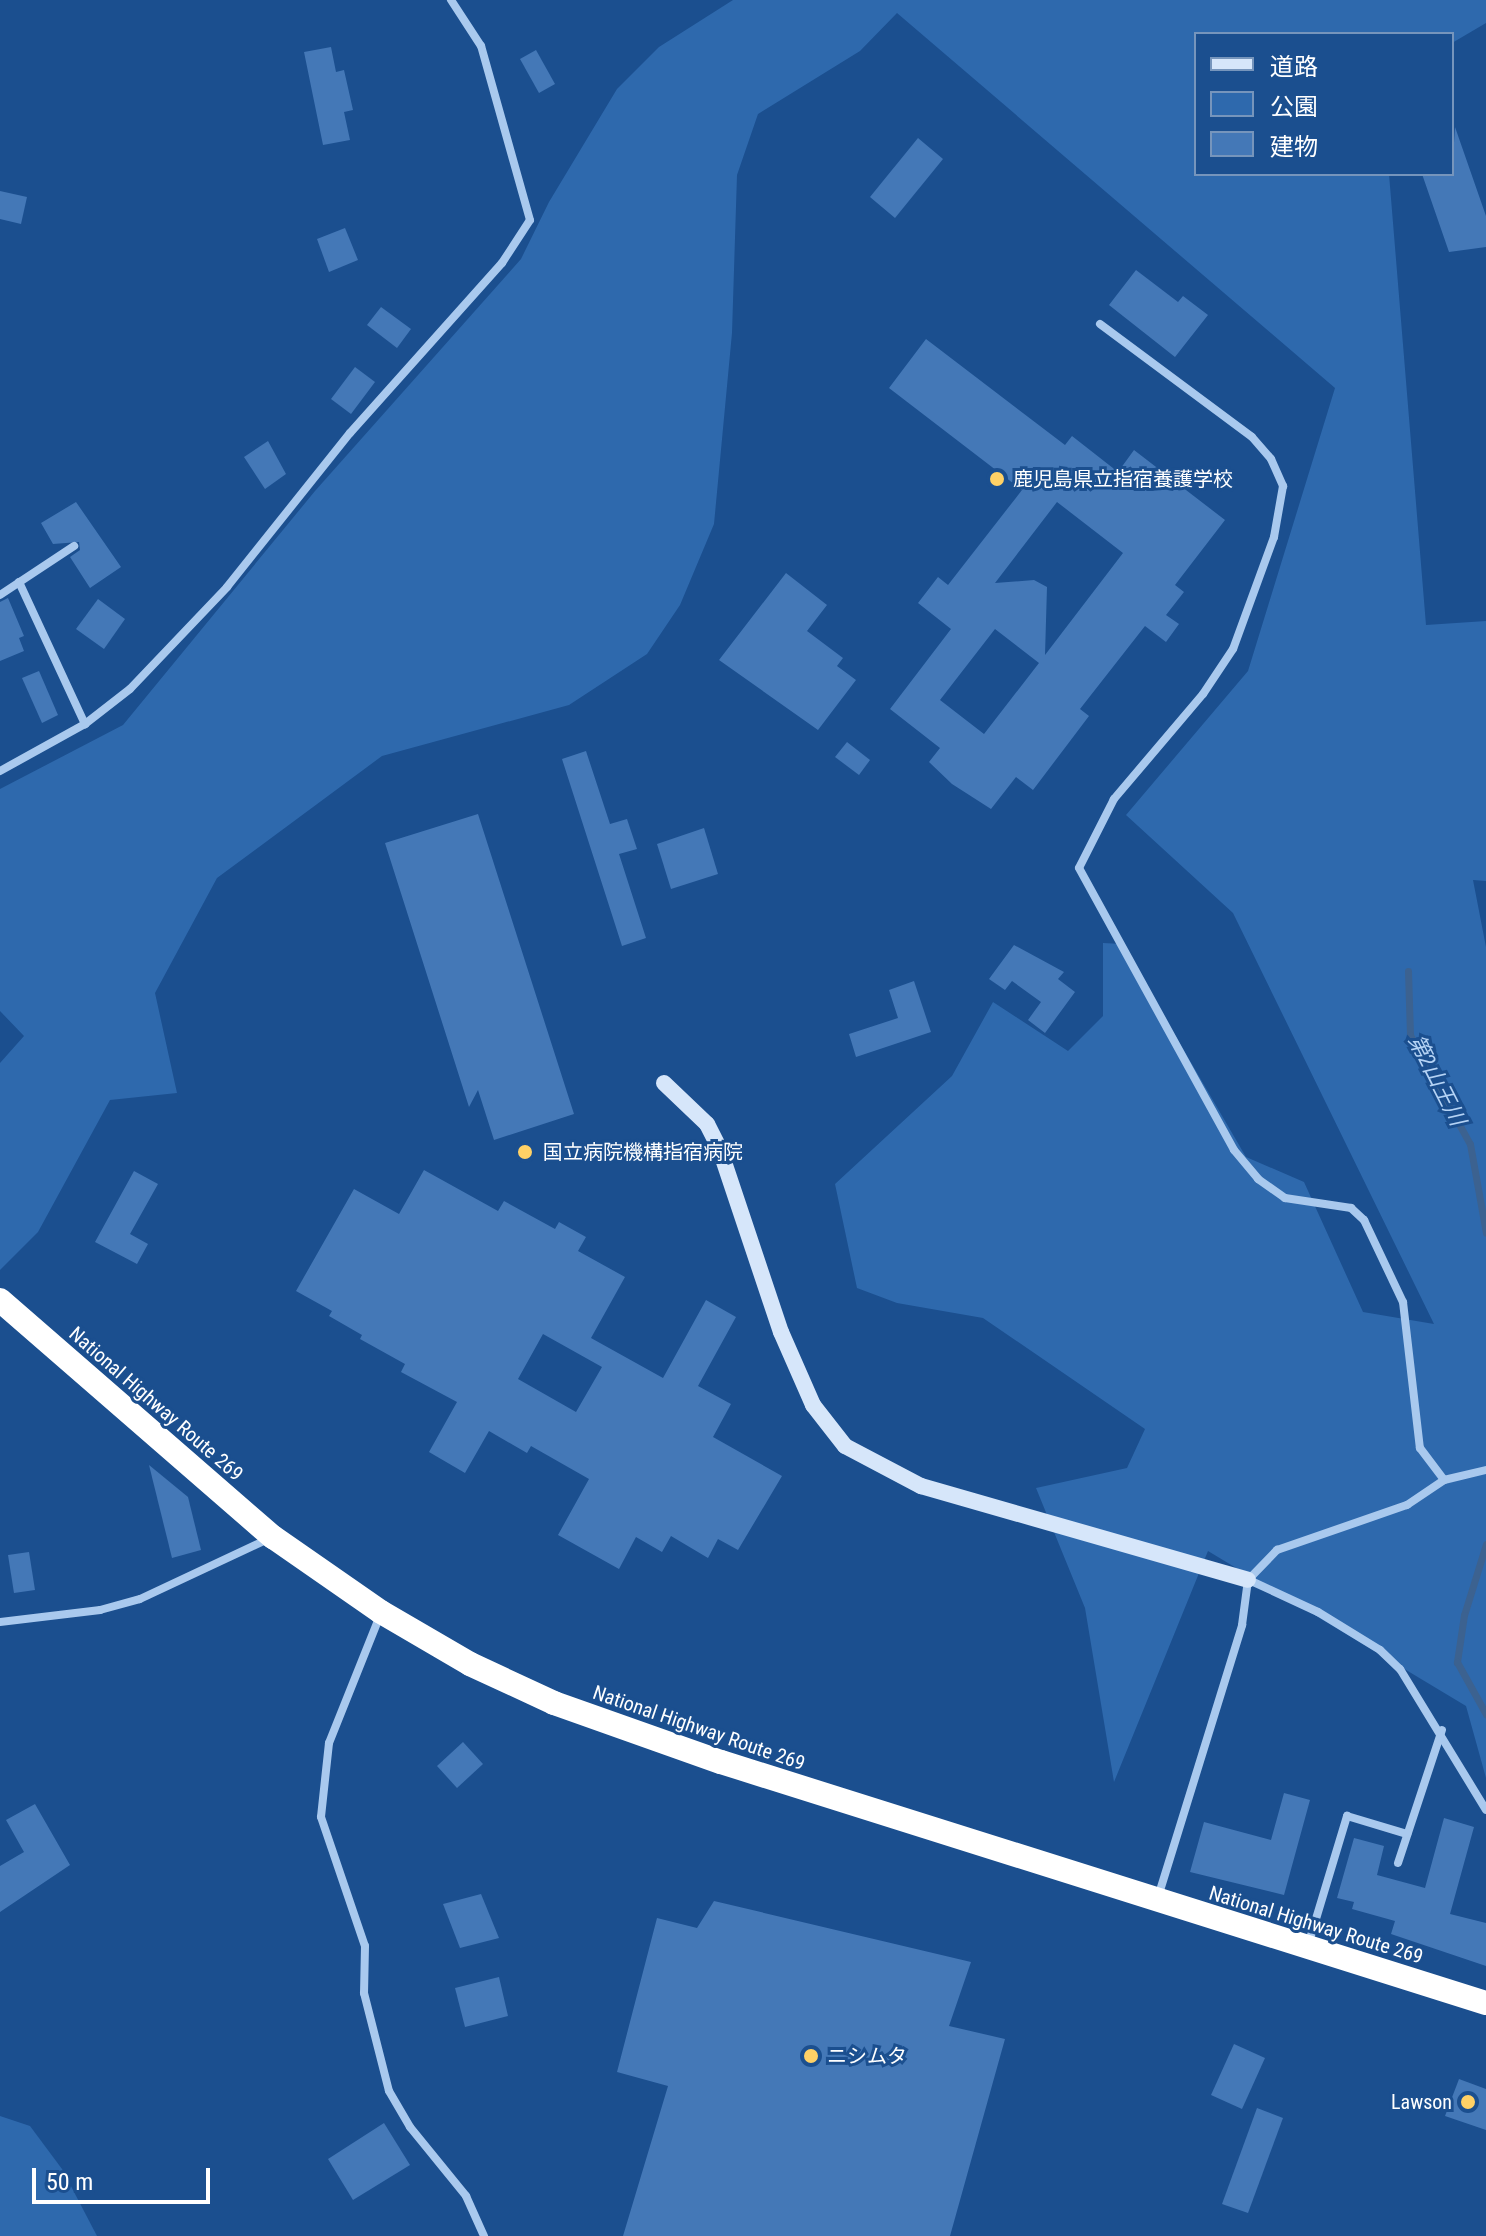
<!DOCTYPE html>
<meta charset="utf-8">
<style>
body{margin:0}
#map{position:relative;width:1486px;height:2236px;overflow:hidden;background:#1b4f8f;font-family:"Roboto Condensed","Noto Sans JP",sans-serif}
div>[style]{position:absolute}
.green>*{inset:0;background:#2e69ad}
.stream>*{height:7px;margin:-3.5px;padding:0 3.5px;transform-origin:3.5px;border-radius:3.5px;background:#3c6290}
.building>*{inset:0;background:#4478b7}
.street>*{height:8px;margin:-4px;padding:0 4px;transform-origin:4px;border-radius:4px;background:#a9c9ee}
.secondary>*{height:16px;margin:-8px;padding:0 8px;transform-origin:8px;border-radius:8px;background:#d6e6fa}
.highway>*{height:24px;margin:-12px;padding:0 12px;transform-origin:12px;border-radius:12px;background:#fff}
.dots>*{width:22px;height:22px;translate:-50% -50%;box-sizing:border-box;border:4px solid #1b4f8f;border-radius:50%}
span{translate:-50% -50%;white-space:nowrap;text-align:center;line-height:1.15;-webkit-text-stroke:6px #1b4f8f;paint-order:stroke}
.poi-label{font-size:20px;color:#fff}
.left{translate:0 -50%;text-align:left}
.right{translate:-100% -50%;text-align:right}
.street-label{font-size:20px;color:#fff}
.water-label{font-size:22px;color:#b5d3f5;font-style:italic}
.legend{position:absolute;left:1194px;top:32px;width:260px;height:144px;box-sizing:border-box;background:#1b4f8f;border:2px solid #7695bc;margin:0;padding:10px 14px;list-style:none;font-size:24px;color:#fff}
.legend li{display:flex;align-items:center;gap:16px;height:40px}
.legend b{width:40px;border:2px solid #7695bc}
.scale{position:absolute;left:32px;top:2168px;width:178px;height:36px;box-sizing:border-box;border:4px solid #fff;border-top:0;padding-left:10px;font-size:24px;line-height:28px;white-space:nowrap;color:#fff;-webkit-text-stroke:6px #1b4f8f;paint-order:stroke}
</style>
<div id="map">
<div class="green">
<div style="clip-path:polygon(733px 0,1486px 0,1486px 23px,1452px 43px,1452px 34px,1196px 34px,1196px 174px,1389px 174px,1426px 625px,1486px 621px,1486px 881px,1473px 880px,1486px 947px,1486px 1778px,1466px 1706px,1208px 1551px,1114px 1782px,1085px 1608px,1036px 1488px,1127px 1468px,1145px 1429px,983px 1318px,897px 1303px,857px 1288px,835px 1184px,952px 1076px,993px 1002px,1068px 1051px,1103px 1016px,1103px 943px,1122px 944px,1246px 1157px,1304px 1182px,1363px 1312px,1434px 1324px,1233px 913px,1126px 815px,1248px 671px,1335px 388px,897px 13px,860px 51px,758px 114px,737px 175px,732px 333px,714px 524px,680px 605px,647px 654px,569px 705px,382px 756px,217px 878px,155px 993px,177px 1093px,110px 1100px,38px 1232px,0 1270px,0 1063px,24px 1036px,0 1011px,0 789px,123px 725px,315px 491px,521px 259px,549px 202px,617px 89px,659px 47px)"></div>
<div style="clip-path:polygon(0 2116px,30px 2126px,62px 2169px,97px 2236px,0 2236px)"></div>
</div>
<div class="stream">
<div style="left:1408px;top:971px;width:64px;rotate:88.2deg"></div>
<div style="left:1410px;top:1035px;width:124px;rotate:61.2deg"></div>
<div style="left:1470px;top:1144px;width:90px;rotate:79.8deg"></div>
<div style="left:1486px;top:1544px;width:74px;rotate:107.2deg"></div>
<div style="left:1464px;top:1615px;width:48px;rotate:98.5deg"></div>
<div style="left:1457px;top:1662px;width:60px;rotate:60.9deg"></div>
</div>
<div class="building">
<div style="clip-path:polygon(331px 47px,336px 72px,344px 70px,353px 110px,344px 112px,350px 140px,323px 145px,304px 52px)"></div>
<div style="clip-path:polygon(536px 50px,555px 84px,539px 93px,520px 59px)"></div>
<div style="clip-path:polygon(1455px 127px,1486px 216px,1486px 247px,1449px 252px,1422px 174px,1452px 174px)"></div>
<div style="clip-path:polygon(918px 138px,943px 159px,895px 218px,870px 197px)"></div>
<div style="clip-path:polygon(0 191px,27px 197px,21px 224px,0 219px)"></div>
<div style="clip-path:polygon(345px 228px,358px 260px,329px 272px,317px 239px)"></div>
<div style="clip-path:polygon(1136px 270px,1178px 302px,1183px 296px,1208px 315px,1175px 357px,1109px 305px)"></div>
<div style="clip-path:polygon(381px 307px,411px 329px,397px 348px,367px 325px)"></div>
<div style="clip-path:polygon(evenodd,926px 339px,1065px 445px,1072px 436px,1118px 472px,1134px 450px,1225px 520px,1175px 585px,1184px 592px,1166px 615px,1179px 624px,1166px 642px,1145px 626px,1080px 709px,1089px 716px,1033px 790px,1016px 777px,991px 809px,952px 784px,929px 762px,940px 748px,890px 709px,951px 629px,918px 603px,938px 577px,948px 585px,1022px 490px,889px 388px,926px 339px,1057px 502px,1123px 553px,1045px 655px,1047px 587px,1034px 580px,995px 583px,1057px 502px,926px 339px,995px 629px,1039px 663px,984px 734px,940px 700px,995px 629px)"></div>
<div style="clip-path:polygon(355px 367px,375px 382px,351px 414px,331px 399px)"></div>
<div style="clip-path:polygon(268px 441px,286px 474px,265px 489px,244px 457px)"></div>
<div style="clip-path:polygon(76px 502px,121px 567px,90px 588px,70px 557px,80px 550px,79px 542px,53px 544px,41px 523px)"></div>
<div style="clip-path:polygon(786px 573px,827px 605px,807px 631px,843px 658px,837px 666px,856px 680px,818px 730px,719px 660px)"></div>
<div style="clip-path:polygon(8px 598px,24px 636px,19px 638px,24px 651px,0 661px,0 602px)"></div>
<div style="clip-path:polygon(98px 599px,125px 619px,104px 649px,76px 629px)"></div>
<div style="clip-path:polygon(39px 671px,58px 715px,42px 723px,22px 678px)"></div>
<div style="clip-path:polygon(847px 742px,870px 760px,859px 775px,835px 757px)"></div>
<div style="clip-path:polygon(586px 751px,610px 824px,627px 819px,637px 849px,619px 854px,646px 938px,622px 946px,562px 759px)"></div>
<div style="clip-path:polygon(478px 814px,574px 1114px,494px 1140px,478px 1090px,469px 1107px,385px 843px)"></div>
<div style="clip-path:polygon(704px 828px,718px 874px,671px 889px,657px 844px)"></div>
<div style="clip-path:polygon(1014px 945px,1064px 972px,1058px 979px,1075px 992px,1045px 1033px,1028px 1020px,1041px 1002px,1012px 981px,1005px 990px,989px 979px)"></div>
<div style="clip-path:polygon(914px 981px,931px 1032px,856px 1057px,849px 1034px,898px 1018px,889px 990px)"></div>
<div style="clip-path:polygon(evenodd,424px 1170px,498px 1211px,504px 1201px,555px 1229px,559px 1222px,586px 1237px,578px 1251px,625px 1277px,591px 1338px,663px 1378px,706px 1300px,736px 1317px,698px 1386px,731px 1404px,713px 1437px,782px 1476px,738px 1550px,718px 1539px,708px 1558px,671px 1536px,662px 1552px,636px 1537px,619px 1569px,558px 1535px,589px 1479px,531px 1446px,527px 1453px,489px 1431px,465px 1473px,429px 1452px,457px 1402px,401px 1372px,405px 1364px,360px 1339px,362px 1335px,329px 1316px,332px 1311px,296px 1291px,354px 1189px,399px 1214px,424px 1170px,543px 1334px,602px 1367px,576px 1412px,518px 1379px,543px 1334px)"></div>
<div style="clip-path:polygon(134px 1171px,158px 1184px,130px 1234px,148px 1244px,137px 1264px,95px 1242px)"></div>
<div style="clip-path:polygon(149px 1465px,188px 1497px,201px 1550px,172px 1558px)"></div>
<div style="clip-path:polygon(29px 1552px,35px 1590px,14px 1593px,8px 1555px)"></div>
<div style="clip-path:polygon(463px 1742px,483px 1764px,457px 1788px,437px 1766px)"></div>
<div style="clip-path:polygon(1284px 1793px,1310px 1800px,1284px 1895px,1190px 1872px,1204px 1822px,1271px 1840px)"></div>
<div style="clip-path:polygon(35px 1804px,70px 1865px,0 1912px,0 1866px,24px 1852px,6px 1820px)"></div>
<div style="clip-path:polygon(1444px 1818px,1474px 1827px,1450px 1914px,1486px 1923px,1486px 1966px,1391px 1934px,1395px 1921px,1352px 1909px,1354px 1902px,1337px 1898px,1354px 1838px,1384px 1846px,1377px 1875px,1425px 1888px)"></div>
<div style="clip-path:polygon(481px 1894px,499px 1938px,460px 1948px,443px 1904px)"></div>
<div style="clip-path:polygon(714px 1901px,971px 1962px,949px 2026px,1005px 2039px,950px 2236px,623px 2236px,668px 2086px,617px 2072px,657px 1918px,697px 1928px)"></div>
<div style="clip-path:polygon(499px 1977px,508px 2016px,465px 2027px,455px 1988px)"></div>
<div style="clip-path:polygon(1234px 2044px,1265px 2058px,1242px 2109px,1211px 2095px)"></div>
<div style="clip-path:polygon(1459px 2079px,1486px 2089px,1486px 2130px,1445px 2116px)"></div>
<div style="clip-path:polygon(1257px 2108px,1283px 2118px,1248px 2213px,1222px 2204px)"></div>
<div style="clip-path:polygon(384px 2123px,410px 2165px,353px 2200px,328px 2159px)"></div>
</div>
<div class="street">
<div style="left:1100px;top:324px;width:189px;rotate:36.6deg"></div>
<div style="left:1252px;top:437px;width:29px;rotate:49deg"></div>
<div style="left:1271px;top:459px;width:30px;rotate:66deg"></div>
<div style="left:1283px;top:486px;width:52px;rotate:100deg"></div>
<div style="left:1274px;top:537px;width:119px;rotate:110.1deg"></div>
<div style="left:1233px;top:649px;width:54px;rotate:123.7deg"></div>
<div style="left:1203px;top:694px;width:138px;rotate:130.3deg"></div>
<div style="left:1114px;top:799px;width:77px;rotate:116.9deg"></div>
<div style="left:1079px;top:868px;width:322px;rotate:61.2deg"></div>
<div style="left:1234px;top:1150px;width:38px;rotate:50deg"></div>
<div style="left:1258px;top:1179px;width:33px;rotate:35deg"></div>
<div style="left:1285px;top:1198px;width:67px;rotate:8.6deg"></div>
<div style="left:1351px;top:1208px;width:18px;rotate:43deg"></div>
<div style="left:1364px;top:1220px;width:91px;rotate:64.6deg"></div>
<div style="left:1403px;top:1302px;width:147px;rotate:83.4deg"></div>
<div style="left:1420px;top:1448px;width:40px;rotate:53deg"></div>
<div style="left:19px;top:582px;width:157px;rotate:65.1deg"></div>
<div style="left:0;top:595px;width:89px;rotate:-33.5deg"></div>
<div style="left:0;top:771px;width:97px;rotate:-28.9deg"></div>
<div style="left:85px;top:724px;width:57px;rotate:-37.9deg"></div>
<div style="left:130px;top:689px;width:141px;rotate:-46.4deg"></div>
<div style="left:227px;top:587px;width:197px;rotate:-51.4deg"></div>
<div style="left:350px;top:433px;width:228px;rotate:-48.2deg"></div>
<div style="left:502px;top:263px;width:51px;rotate:-56.9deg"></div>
<div style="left:530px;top:220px;width:181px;rotate:-105.7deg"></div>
<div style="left:481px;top:46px;width:55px;rotate:-123.1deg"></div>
<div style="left:1249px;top:1580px;width:76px;rotate:24.9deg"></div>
<div style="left:1318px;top:1612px;width:73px;rotate:31.5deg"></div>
<div style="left:1380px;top:1650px;width:28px;rotate:44deg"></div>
<div style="left:1400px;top:1669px;width:165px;rotate:58.6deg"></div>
<div style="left:381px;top:1613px;width:140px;rotate:111.8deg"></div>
<div style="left:329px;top:1743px;width:74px;rotate:96.2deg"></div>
<div style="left:321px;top:1817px;width:136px;rotate:71.2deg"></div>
<div style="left:365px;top:1946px;width:47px;rotate:91.2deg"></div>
<div style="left:364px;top:1993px;width:101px;rotate:75.7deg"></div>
<div style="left:389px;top:2091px;width:42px;rotate:59.7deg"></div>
<div style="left:410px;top:2127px;width:89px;rotate:50.9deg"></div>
<div style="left:466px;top:2196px;width:44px;rotate:65.8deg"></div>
<div style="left:0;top:1622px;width:101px;rotate:-6.8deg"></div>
<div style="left:100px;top:1610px;width:41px;rotate:-15.4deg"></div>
<div style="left:140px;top:1599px;width:141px;rotate:-25.1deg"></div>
<div style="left:1398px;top:1863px;width:140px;rotate:-71.7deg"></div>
<div style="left:1158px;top:1897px;width:285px;rotate:-72.8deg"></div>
<div style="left:1242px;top:1625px;width:45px;rotate:-82.4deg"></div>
<div style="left:1248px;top:1580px;width:42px;rotate:-46deg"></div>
<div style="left:1277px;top:1550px;width:138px;rotate:-19.1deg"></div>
<div style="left:1407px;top:1505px;width:45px;rotate:-34deg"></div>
<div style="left:1444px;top:1480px;width:43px;rotate:-13.4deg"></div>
<div style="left:1309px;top:1942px;width:132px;rotate:-73.2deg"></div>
<div style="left:1347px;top:1816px;width:63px;rotate:16.7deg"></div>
</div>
<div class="secondary">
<div style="left:664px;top:1083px;width:59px;rotate:43.6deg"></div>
<div style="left:707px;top:1124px;width:29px;rotate:63deg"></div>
<div style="left:720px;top:1150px;width:192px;rotate:71.5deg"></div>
<div style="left:781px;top:1332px;width:80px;rotate:66.3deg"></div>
<div style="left:813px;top:1405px;width:52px;rotate:52deg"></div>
<div style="left:845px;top:1446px;width:86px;rotate:27.8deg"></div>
<div style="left:921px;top:1486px;width:340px;rotate:16deg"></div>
</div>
<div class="highway">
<div style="left:0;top:1300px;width:362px;rotate:41deg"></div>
<div style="left:273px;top:1537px;width:131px;rotate:34.8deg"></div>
<div style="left:381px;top:1612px;width:103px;rotate:30.3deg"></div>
<div style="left:470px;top:1664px;width:93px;rotate:24.9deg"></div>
<div style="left:554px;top:1703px;width:177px;rotate:19.5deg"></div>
<div style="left:721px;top:1762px;width:802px;rotate:17.49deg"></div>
</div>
<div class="dots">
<div style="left:997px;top:479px;background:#ffd166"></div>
<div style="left:525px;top:1152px;background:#ffd166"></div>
<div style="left:811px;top:2056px;background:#ffd166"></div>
<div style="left:1468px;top:2102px;background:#ffd166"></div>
</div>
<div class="poi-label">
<span class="left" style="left:1013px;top:479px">鹿児島県立指宿養護学校</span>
<span class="left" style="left:543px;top:1152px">国立病院機構指宿病院</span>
<span class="left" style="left:827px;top:2056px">ニシムタ</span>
<span class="right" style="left:1452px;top:2102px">Lawson</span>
</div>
<div class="street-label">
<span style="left:156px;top:1404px;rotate:41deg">National Highway Route 269</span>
<span style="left:699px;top:1728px;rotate:19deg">National Highway Route 269</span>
<span style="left:1316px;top:1925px;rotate:17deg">National Highway Route 269</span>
</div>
<div class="water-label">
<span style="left:1437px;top:1080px;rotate:63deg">第2山王川</span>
</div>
<ul class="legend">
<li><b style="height:10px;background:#d6e6fa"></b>道路</li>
<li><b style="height:22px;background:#2e69ad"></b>公園</li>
<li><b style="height:22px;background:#4478b7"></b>建物</li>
</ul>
<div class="scale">50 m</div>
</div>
